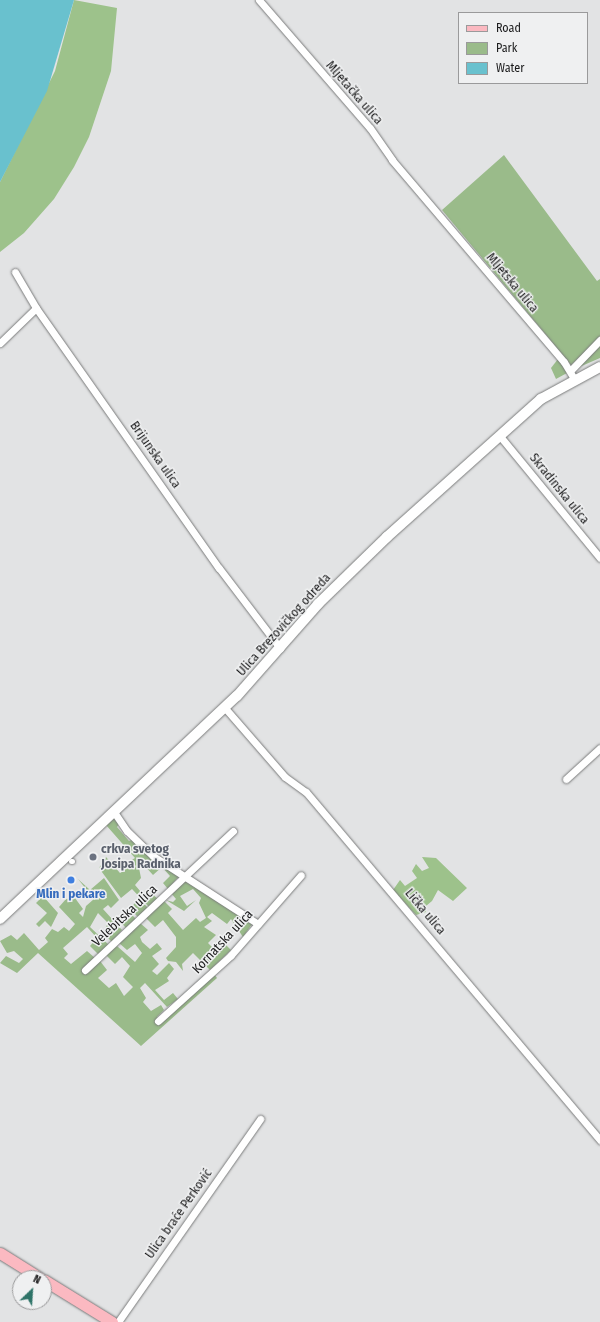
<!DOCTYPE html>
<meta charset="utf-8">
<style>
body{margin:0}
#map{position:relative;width:600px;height:1322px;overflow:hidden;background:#e2e3e4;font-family:"Fira Sans Condensed",sans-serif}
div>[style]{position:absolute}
.green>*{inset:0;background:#9abb8a}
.forest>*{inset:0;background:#9dc28b}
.water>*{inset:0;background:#69c1ce}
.roads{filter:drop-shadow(0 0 1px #7a7b7b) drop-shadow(0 0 1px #7a7b7b)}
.pedestrian>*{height:5px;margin:-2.5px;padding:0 2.5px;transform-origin:2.5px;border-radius:2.5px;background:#fff}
.minor>*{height:7px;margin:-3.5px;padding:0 3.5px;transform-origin:3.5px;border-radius:3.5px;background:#fff}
.secondary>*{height:10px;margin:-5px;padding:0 5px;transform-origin:5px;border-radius:5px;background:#fff}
.primary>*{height:11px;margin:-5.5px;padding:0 5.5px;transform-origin:5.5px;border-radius:5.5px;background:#fbb9c1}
.dots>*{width:11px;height:11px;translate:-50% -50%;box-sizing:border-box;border:2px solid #eff0f1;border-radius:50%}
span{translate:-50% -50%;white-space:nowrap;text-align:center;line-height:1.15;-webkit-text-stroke:3px #eff0f1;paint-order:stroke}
.street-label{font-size:13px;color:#1a1a1b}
.worship-label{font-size:13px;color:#5b616d;font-weight:700}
.left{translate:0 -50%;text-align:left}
.shop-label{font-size:13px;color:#366cbe;font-weight:700}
.legend{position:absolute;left:458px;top:12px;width:130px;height:72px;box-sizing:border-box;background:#eff0f1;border:1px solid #9a9a9b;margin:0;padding:5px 7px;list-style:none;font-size:12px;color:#1a1a1b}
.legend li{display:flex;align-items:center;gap:8px;height:20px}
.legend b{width:20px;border:1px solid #9a9a9b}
.north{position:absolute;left:12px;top:1270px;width:40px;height:40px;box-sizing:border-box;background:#eff0f1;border:1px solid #9a9a9b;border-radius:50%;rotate:25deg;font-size:11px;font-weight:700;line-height:16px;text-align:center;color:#1a1a1b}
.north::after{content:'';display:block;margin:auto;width:14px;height:18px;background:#2e7368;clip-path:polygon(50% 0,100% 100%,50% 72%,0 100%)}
</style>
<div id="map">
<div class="green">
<div style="clip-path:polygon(504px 155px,597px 281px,600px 279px,600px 338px,571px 365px,442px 210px)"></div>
<div style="clip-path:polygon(600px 345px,600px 358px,577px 368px)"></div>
<div style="clip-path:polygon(558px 359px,567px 373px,556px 379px,551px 368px)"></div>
<div style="clip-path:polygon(115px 818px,119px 824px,117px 827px,129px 841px,134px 839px,179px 876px,168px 889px,163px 883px,170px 876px,162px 867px,153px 875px,143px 864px,139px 868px,141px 878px,135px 885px,146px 898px,151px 893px,158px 899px,149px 907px,132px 889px,121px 898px,99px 868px,106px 857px,120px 873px,124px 870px,122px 866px,135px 858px,106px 825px)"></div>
<div style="clip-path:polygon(104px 878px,119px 900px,111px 908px,108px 905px,103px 909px,122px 930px,112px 942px,103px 933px,108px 923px,98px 913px,90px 927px,109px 945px,99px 955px,90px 946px,97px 938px,87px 927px,63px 948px,68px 954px,64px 958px,71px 964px,87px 951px,95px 958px,82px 969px,85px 975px,100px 961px,107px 970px,98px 978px,109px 988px,116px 983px,124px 996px,133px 987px,123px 977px,130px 966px,122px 957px,115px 964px,106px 955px,117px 946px,135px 962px,142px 953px,135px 944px,127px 950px,119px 943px,140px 923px,148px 930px,140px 937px,142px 942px,150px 949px,157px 943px,162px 949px,152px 956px,159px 964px,152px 971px,157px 975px,169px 963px,174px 969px,167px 978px,169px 981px,155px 990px,164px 1000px,173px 993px,178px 999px,167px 1007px,145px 983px,140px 988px,146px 998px,143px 1002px,151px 1011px,161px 1005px,164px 1010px,157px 1017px,159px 1021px,214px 974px,217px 978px,141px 1046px,38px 953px,17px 973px,0 963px,6px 956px,19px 963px,23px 959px,14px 951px,7px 953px,0 941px,11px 935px,17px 940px,24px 933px,39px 950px,48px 942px,45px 938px,52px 929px,58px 932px,64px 927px,69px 931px,75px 924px,59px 907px,66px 899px,75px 898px,83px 909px,79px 913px,83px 917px,86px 906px,94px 899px,78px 879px,90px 890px)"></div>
<div style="clip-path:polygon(185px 881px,252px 924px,243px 937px,231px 919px,227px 924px,212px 913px,207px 917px,212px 921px,204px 927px,216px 935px,208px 943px,218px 953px,226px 945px,231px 950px,210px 970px,193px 953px,182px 964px,183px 971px,176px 962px,168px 961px,166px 958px,176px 947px,176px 937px,163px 920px,155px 927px,146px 918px,164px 901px,172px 909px,168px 913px,183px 930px,196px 918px,200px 922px,206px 918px,199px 903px,201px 898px,193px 889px,180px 896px,187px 906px,196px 900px,184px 911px,166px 900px,173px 902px,176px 899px,171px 893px)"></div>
<div style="clip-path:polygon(43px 896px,58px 913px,51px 927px,45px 921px,39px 927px,36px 924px,47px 913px,36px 903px)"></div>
<div style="clip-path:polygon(139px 898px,148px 908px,138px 917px,130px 909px)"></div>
<div style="clip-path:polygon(128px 911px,136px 919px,126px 928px,118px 919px)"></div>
</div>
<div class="forest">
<div style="clip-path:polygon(74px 0,117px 8px,111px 71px,89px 137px,74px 167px,54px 199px,24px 233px,0 252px,0 182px,55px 71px)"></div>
<div style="clip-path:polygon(422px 857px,436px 858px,467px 888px,453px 901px,438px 890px,432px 901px,426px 906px,426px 912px,416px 915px,393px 890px,400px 880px,405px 886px,417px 878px,412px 871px,416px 864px,422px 871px,429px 868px)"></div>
</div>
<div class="water">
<div style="clip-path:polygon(0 0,74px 0,47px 91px,0 182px)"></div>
</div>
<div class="roads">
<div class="pedestrian">
<div style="left:71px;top:861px;width:1px"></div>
</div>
<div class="minor">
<div style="left:259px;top:0;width:169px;rotate:49.1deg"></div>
<div style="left:370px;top:128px;width:39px;rotate:55deg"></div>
<div style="left:392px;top:160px;width:265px;rotate:49.6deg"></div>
<div style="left:564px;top:362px;width:21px;rotate:59deg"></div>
<div style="left:15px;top:272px;width:42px;rotate:59.7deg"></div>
<div style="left:36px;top:308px;width:318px;rotate:54.9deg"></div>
<div style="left:219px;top:568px;width:101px;rotate:52.7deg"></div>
<div style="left:0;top:343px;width:50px;rotate:-44.2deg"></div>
<div style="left:571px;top:370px;width:42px;rotate:-46deg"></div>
<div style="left:499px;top:435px;width:159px;rotate:50.6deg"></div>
<div style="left:225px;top:708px;width:91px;rotate:49deg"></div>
<div style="left:285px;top:777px;width:26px;rotate:36deg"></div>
<div style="left:306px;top:792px;width:456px;rotate:49.8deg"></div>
<div style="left:566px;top:779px;width:46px;rotate:-42.4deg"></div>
<div style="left:114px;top:812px;width:23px;rotate:56deg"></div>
<div style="left:127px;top:831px;width:36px;rotate:44deg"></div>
<div style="left:153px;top:856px;width:125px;rotate:32.9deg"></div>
<div style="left:85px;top:970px;width:203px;rotate:-43.2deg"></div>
<div style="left:158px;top:1021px;width:98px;rotate:-42.1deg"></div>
<div style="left:231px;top:955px;width:106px;rotate:-48.8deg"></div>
<div style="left:118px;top:1322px;width:248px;rotate:-55deg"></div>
</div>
<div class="secondary">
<div style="left:0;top:919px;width:325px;rotate:-43.3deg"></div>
<div style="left:237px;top:696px;width:123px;rotate:-48.6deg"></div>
<div style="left:318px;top:604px;width:96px;rotate:-44.2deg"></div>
<div style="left:387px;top:537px;width:207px;rotate:-41.9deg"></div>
<div style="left:541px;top:399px;width:67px;rotate:-28.5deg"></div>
</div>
<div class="primary">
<div style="left:0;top:1253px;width:47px;rotate:32deg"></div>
<div style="left:44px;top:1280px;width:80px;rotate:31.7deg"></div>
</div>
</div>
<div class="dots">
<div style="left:93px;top:857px;background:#6b7280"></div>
<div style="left:71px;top:880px;background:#3f7fe0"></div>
</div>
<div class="street-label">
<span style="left:354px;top:93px;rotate:49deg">Mljetačka ulica</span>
<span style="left:512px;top:283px;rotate:50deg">Mljetska ulica</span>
<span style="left:155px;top:455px;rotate:55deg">Brijunska ulica</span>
<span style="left:559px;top:489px;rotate:51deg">Skradinska ulica</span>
<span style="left:284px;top:625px;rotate:-48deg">Ulica Brezovičkog odreda</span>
<span style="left:425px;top:912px;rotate:50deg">Lička ulica</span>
<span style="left:125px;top:916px;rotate:-43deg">Velebitska ulica</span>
<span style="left:223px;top:942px;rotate:-47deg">Kornatska ulica</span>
<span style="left:179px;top:1214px;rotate:-55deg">Ulica braće Perković</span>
</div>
<div class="worship-label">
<span class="left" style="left:101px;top:857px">crkva svetog<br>Josipa Radnika</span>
</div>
<div class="shop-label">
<span style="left:71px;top:894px">Mlin i pekare</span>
</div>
<ul class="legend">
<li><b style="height:5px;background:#fbb9c1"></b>Road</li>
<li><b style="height:11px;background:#9abb8a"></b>Park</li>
<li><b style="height:11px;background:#69c1ce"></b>Water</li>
</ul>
<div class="north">N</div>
</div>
